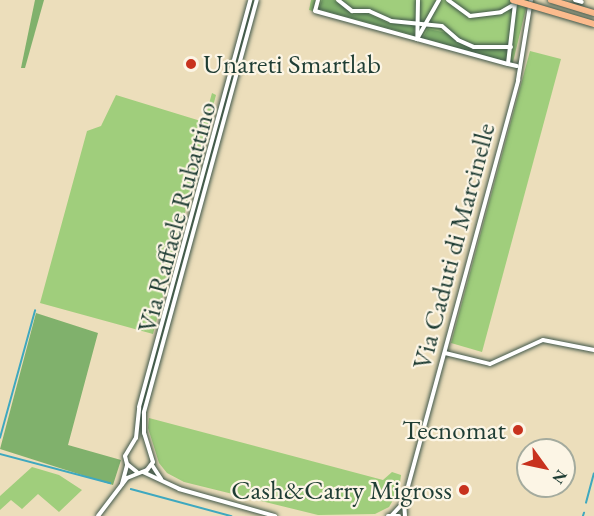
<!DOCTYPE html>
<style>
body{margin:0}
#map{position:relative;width:594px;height:516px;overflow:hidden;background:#ecdebb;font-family:"EB Garamond",serif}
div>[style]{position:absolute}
.green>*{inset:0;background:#a0ce7c}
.forest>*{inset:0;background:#80b16c}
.stream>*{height:1.5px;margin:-0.75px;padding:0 0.75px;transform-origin:0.75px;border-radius:0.75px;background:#3ea8bf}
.roads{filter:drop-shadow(0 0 2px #3e5548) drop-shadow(0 0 2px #3e5548)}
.minor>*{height:4px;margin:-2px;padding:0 2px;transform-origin:2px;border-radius:2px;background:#fff}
.highway>*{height:6px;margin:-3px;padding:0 3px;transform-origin:3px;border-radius:3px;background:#fbbb8d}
.bridges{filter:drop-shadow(0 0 2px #3e5548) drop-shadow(0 0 2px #3e5548)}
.highway-bridge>*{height:6px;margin:-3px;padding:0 3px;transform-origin:3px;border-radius:3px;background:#fbbb8d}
.dots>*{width:16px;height:16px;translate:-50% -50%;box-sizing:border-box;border:3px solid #fcf5e5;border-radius:50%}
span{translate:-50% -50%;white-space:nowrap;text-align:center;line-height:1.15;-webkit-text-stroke:4.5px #fcf5e5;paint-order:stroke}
.poi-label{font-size:27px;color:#1f3d34}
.left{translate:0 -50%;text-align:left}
.right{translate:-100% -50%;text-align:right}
.street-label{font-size:27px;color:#1f3d34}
.north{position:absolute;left:516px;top:438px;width:60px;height:60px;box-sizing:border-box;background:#fcf5e5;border:2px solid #a4ab9e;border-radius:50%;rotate:123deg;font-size:16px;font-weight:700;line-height:24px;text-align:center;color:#1f3d34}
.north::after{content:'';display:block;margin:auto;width:21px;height:27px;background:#c8321e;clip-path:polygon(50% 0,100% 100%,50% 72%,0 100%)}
</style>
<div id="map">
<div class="green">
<div style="clip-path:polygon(252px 0,254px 0,143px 410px,141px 409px)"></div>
<div style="clip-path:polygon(311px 0,528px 0,512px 66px,309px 10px)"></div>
<div style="clip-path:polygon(530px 51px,561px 59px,482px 352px,451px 343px)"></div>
<div style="clip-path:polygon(212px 93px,216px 95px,153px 334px,40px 303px,87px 131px,101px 126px,116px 95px,204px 122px)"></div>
<div style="clip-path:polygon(149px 418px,383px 480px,392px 472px,401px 475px,399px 490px,389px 507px,375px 514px,318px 515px,184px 482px,167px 473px,159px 463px,148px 428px)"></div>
<div style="clip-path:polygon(32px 467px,59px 475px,82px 490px,59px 512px,38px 494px,22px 509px,11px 500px,0 510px,0 496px)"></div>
</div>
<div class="forest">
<div style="clip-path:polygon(35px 0,44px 0,25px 68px,21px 68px)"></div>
<div style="clip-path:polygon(322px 0,334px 0,354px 15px,365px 13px,388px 23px,414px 24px,414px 35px,319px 9px)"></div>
<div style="clip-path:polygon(428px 29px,447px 33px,469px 47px,510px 49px,507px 62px,423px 38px)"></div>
<div style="clip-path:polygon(36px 313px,98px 333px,68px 445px,121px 460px,113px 485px,0 449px)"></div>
</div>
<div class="stream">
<div style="left:0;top:438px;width:132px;rotate:-74.6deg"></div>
<div style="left:0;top:454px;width:114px;rotate:14.8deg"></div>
<div style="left:131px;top:489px;width:104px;rotate:15.1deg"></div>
<div style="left:586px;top:503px;width:30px;rotate:-75deg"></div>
<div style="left:583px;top:516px;width:3px;rotate:-72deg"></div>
</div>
<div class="roads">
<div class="minor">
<div style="left:318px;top:0;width:11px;rotate:105deg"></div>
<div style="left:315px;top:11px;width:106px;rotate:15.4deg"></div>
<div style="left:417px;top:39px;width:45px;rotate:-60.6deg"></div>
<div style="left:338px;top:0;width:18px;rotate:38deg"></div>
<div style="left:352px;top:11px;width:17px"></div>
<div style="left:369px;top:11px;width:24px;rotate:24deg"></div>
<div style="left:391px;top:21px;width:51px;rotate:5.6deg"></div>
<div style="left:442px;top:26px;width:21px;rotate:41deg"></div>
<div style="left:458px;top:40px;width:17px;rotate:24deg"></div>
<div style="left:474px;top:47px;width:37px"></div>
<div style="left:418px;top:0;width:39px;rotate:91deg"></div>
<div style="left:417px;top:39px;width:94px;rotate:15.4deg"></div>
<div style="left:448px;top:0;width:27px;rotate:36deg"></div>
<div style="left:470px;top:16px;width:31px;rotate:-7deg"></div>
<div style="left:501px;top:12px;width:16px;rotate:-30deg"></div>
<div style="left:515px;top:4px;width:60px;rotate:96.7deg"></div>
<div style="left:508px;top:64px;width:9px;rotate:13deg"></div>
<div style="left:575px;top:0;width:7px;rotate:16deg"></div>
<div style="left:445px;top:353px;width:46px;rotate:13.7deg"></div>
<div style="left:490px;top:364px;width:58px;rotate:-24.4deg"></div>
<div style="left:543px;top:340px;width:52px;rotate:11.1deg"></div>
<div style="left:152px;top:465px;width:17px;rotate:57deg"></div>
<div style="left:137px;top:472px;width:13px;rotate:-141deg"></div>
<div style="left:127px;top:464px;width:8px;rotate:-104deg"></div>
<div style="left:125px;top:456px;width:21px;rotate:-59deg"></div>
<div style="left:136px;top:438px;width:31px;rotate:-84deg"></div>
<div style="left:139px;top:407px;width:422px;rotate:-74.7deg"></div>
<div style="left:143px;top:472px;width:40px;rotate:25deg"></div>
<div style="left:179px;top:489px;width:100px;rotate:15.7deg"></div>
<div style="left:122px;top:484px;width:20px;rotate:-75deg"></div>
<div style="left:392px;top:515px;width:16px;rotate:-47deg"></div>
<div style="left:98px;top:516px;width:48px;rotate:-52.7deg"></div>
<div style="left:127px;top:478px;width:22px;rotate:-22deg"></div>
<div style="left:147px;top:470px;width:10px;rotate:-53deg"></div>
<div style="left:153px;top:462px;width:30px;rotate:-107deg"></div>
<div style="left:144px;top:433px;width:21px;rotate:-90deg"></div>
<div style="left:144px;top:412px;width:427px;rotate:-74.7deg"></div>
<div style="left:388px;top:516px;width:11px"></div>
<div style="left:405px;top:516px;width:15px;rotate:-94deg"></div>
<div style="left:404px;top:501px;width:436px;rotate:-74.8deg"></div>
<div style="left:518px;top:80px;width:81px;rotate:-80.8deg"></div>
</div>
<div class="highway">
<div style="left:551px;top:0;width:45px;rotate:16.8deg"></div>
</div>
</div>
<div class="bridges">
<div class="highway-bridge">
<div style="left:513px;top:0;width:84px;rotate:16.5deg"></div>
</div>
</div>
<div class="dots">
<div style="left:191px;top:64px;background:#c8321e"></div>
<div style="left:518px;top:430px;background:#c8321e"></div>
<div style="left:464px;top:490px;background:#c8321e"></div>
</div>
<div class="poi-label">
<span class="left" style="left:203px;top:64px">Unareti Smartlab</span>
<span class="right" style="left:506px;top:430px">Tecnomat</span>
<span class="right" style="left:452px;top:490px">Cash&amp;Carry Migross</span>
</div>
<div class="street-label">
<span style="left:176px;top:217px;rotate:-75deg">Via Raffaele Rubattino</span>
<span style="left:453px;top:246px;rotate:-75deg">Via Caduti di Marcinelle</span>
</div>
<div class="north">N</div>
</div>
